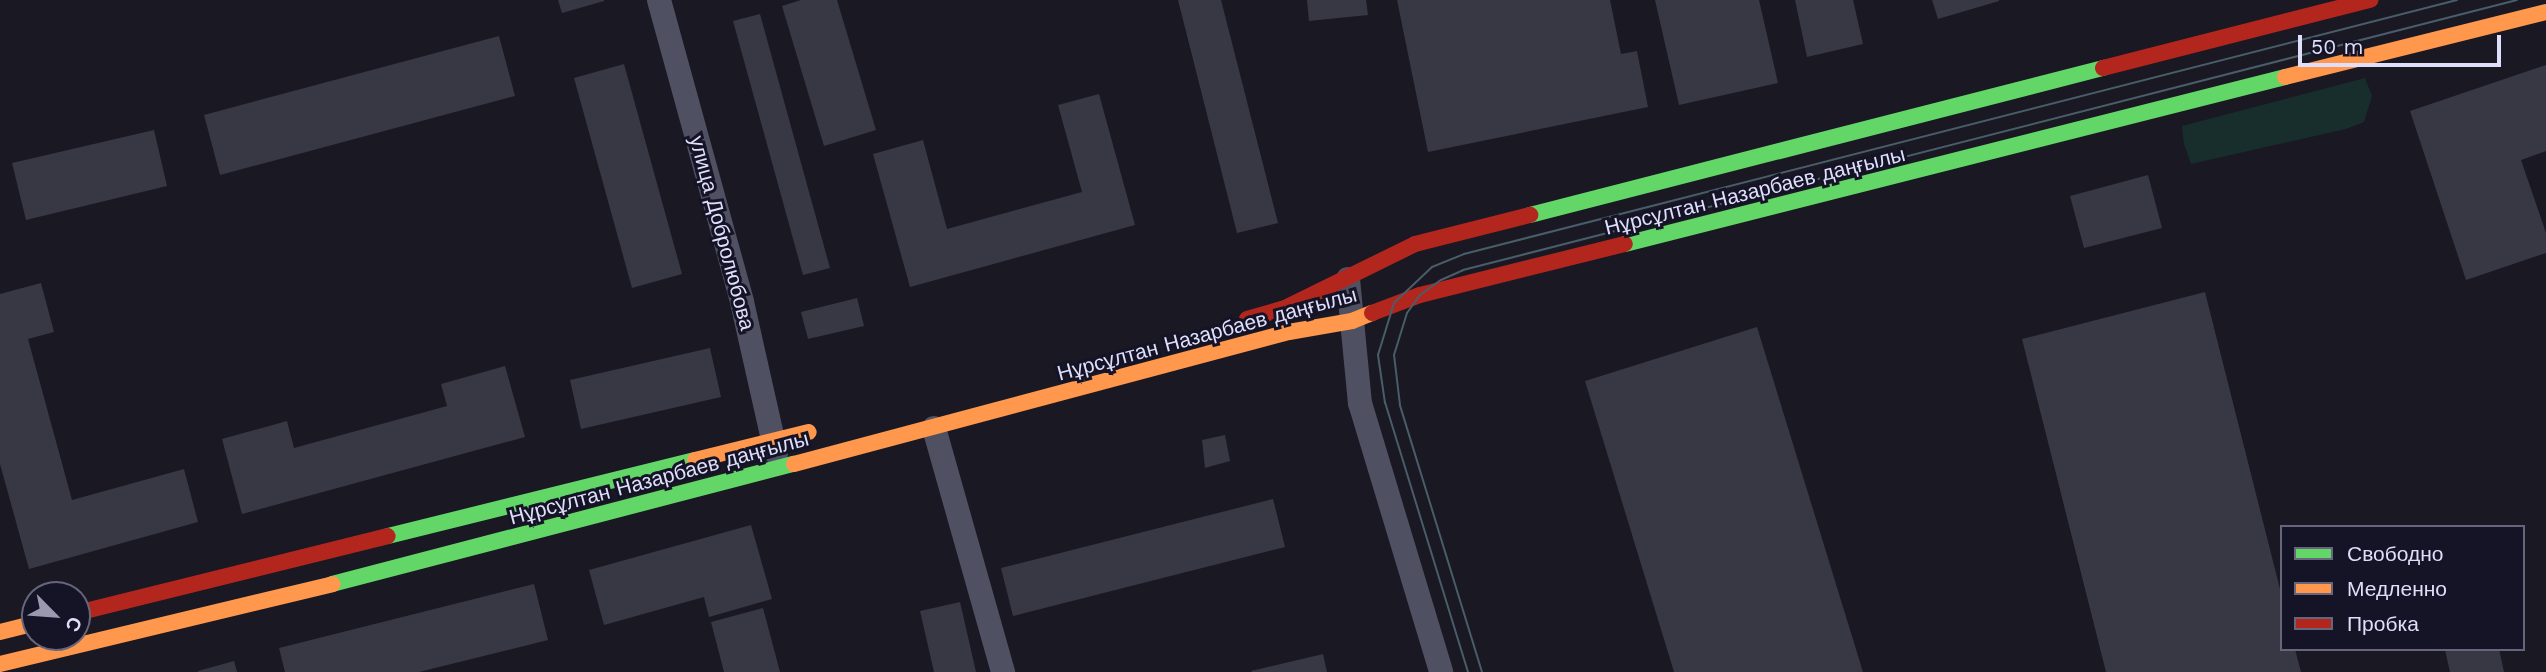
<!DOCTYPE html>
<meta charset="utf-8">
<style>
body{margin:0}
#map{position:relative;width:2546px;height:672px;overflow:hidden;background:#191823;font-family:"Work Sans",sans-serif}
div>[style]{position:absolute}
.green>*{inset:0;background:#182e2c}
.building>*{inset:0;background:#383744}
.street>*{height:24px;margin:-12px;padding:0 12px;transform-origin:12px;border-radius:12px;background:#4f5062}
.fast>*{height:16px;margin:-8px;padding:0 8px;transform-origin:8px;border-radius:8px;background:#63d668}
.slow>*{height:16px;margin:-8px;padding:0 8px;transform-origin:8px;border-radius:8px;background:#ff974d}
.jam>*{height:16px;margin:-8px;padding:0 8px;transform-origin:8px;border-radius:8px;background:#b3261e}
.tram>*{height:2px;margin:-1px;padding:0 1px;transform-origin:1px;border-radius:1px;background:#495d69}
span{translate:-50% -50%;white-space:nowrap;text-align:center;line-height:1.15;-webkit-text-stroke:6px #151427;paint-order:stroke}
.street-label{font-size:21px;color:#dfdffb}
.legend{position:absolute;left:2280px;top:525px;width:245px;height:126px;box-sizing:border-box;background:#151427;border:2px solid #66657c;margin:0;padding:9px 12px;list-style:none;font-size:21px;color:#dfdffb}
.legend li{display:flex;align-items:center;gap:14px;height:35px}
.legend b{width:35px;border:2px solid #66657c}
.north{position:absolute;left:21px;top:581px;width:70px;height:70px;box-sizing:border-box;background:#151427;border:2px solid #66657c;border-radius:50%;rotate:115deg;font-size:19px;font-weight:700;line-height:28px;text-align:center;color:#dfdffb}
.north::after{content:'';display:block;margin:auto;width:24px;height:32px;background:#9a99af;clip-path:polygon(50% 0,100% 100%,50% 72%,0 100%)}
.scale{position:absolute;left:2298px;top:35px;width:203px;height:32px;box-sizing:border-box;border:4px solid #dfdffb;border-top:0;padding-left:9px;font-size:21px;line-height:24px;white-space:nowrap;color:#dfdffb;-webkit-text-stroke:5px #151427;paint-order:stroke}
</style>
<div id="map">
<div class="green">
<div style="clip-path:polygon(2365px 78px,2372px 96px,2364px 122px,2346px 129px,2191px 164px,2184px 144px,2182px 126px)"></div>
</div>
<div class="building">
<div style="clip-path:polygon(558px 0,604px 0,604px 1px,562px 13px)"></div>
<div style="clip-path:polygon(801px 0,837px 0,876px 130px,824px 146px,782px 6px)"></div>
<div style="clip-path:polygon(1178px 0,1221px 0,1278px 223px,1237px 233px)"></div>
<div style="clip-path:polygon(1307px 0,1366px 0,1368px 15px,1309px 21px)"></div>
<div style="clip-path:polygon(1397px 0,1610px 0,1621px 54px,1637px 51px,1648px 107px,1428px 152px)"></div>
<div style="clip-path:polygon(1655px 0,1759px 0,1778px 83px,1679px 105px)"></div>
<div style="clip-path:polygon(1795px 0,1853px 0,1863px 44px,1807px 57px)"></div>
<div style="clip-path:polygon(1932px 0,1999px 0,1999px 1px,1938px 19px)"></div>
<div style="clip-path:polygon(760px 14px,830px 268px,803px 275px,733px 21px)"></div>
<div style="clip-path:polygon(499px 36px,515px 96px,220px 175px,204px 115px)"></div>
<div style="clip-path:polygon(624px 64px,682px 274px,632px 288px,574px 78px)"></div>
<div style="clip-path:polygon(2546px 65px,2546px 151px,2521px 160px,2546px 233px,2546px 253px,2466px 280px,2410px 111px)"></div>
<div style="clip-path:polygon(1099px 94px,1135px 225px,910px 287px,873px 154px,923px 140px,947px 229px,1082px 192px,1058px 105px)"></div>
<div style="clip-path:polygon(154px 130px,167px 186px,26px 220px,12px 163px)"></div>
<div style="clip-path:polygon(2148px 175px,2162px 228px,2084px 248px,2070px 196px)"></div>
<div style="clip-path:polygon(41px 283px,54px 332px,28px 339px,72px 500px,184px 469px,198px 522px,29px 569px,0 464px,0 294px)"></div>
<div style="clip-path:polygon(2205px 292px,2282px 597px,2282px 649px,2295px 649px,2301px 672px,2106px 672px,2022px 339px)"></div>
<div style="clip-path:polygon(857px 298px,864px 326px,808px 339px,801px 312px)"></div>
<div style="clip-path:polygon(1757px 327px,1863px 672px,1674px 672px,1585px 381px)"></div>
<div style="clip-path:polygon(710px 348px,721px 397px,581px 429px,570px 380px)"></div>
<div style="clip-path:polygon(505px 366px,525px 437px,242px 514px,222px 439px,287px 421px,294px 448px,447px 406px,441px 384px)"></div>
<div style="clip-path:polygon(1225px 435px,1230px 461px,1205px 468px,1202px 440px)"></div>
<div style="clip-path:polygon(1273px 499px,1285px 547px,1013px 616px,1001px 568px)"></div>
<div style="clip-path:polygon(751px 525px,772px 599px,709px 617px,704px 597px,604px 625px,589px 570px)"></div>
<div style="clip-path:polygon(534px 584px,548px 640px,419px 672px,285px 672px,279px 648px)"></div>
<div style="clip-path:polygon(960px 602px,976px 672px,934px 672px,920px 611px)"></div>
<div style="clip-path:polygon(763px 608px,780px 672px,724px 672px,711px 622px)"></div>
<div style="clip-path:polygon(2499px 649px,2504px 672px,2450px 672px,2445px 650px)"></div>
<div style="clip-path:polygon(1323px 654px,1327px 672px,1252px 672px,1251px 671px)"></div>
<div style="clip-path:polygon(234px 661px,237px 672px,198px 672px,198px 671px)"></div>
</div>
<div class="street">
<div style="left:659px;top:0;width:313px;rotate:74.6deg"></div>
<div style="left:742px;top:302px;width:155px;rotate:77.3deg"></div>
<div style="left:1348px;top:279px;width:125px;rotate:84.5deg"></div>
<div style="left:1360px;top:403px;width:281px;rotate:73.2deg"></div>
<div style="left:934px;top:428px;width:254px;rotate:74.2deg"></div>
</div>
<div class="fast">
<div style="left:1530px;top:215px;width:592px;rotate:-14.39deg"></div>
<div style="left:1625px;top:244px;width:681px;rotate:-14.2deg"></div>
<div style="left:388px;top:536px;width:316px;rotate:-13.9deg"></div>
<div style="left:332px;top:584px;width:477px;rotate:-14.6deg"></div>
</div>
<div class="slow">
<div style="left:2285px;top:77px;width:269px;rotate:-14deg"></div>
<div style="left:695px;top:460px;width:117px;rotate:-13.8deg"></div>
<div style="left:794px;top:464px;width:512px;rotate:-14.93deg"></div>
<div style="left:1289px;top:332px;width:64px;rotate:-9.9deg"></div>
<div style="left:1352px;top:321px;width:22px;rotate:-22deg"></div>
<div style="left:0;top:632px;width:36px;rotate:-14deg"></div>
<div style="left:0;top:664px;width:342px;rotate:-13.5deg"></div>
</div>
<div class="jam">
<div style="left:2103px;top:68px;width:276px;rotate:-14.3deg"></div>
<div style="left:1372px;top:313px;width:51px;rotate:-20.6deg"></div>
<div style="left:1420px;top:295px;width:211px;rotate:-14deg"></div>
<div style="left:1247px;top:319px;width:37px;rotate:-16deg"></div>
<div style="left:1283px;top:309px;width:147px;rotate:-26.2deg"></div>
<div style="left:1415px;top:244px;width:119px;rotate:-14.2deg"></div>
<div style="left:77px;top:613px;width:320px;rotate:-13.9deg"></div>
</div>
<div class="tram">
<div style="left:1468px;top:672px;width:282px;rotate:-107.1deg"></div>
<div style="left:1385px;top:403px;width:49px;rotate:-98.3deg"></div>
<div style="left:1378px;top:355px;width:54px;rotate:-72.9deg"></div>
<div style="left:1394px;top:303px;width:52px;rotate:-43.5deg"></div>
<div style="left:1432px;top:267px;width:35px;rotate:-22deg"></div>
<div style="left:1464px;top:254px;width:1025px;rotate:-14.35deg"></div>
<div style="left:1482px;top:672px;width:279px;rotate:-107.1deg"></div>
<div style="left:1400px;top:405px;width:50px;rotate:-96.8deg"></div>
<div style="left:1394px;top:355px;width:44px;rotate:-72.8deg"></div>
<div style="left:1407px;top:313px;width:22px;rotate:-54deg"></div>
<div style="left:1420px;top:295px;width:26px;rotate:-36deg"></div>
<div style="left:1441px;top:280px;width:24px;rotate:-24deg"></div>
<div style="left:1463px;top:270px;width:1088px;rotate:-14.37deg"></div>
</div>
<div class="street-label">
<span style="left:1755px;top:191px;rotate:-14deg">Нұрсұлтан Назарбаев даңғылы</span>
<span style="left:722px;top:233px;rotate:75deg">улица Добролюбова</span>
<span style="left:1207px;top:334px;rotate:-15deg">Нұрсұлтан Назарбаев даңғылы</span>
<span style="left:659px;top:478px;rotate:-15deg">Нұрсұлтан Назарбаев даңғылы</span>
</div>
<ul class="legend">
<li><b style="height:9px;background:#63d668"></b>Свободно</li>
<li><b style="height:9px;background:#ff974d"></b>Медленно</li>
<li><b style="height:9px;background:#b3261e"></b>Пробка</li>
</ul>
<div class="north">С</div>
<div class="scale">50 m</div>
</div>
